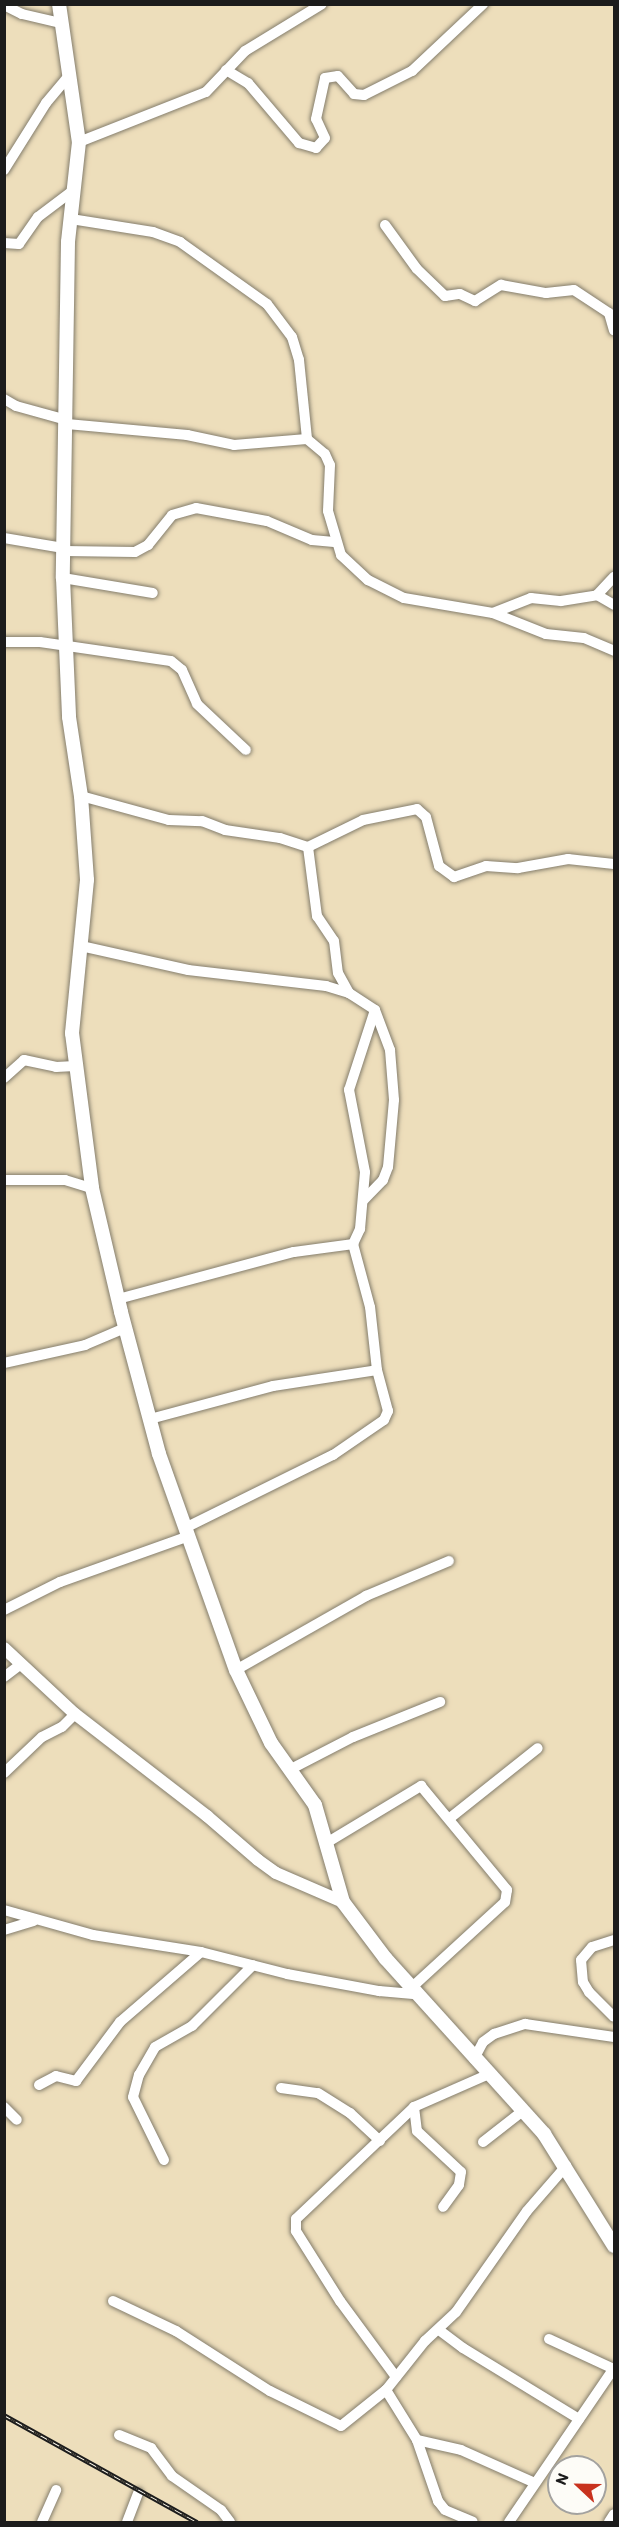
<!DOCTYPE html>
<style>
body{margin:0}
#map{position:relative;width:619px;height:2527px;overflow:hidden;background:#eddebb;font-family:Itim,sans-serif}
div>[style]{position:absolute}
.roads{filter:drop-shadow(0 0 2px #847d6c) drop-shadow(0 0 2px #847d6c)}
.minor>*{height:10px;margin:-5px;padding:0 5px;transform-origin:5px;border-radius:5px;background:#fff}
.tertiary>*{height:12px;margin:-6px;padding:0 6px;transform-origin:6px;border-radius:6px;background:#fff}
.secondary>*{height:14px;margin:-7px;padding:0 7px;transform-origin:7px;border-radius:7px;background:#fff}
.rail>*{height:4.5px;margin-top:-2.25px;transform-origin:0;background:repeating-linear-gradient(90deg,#fdfcf7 0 7px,#1c1c1c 0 14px);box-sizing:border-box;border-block:2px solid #1c1c1c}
span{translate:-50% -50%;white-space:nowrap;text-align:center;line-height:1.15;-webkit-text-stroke:4.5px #fdfcf7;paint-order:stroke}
.frame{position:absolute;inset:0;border:6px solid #1c1c1c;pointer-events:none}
.north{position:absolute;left:547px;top:2455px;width:60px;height:60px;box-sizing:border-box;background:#fdfcf7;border:2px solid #a3a29f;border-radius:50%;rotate:292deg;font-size:16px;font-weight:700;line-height:24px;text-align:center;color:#1c1c1c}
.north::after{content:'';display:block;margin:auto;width:21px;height:27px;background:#c8321e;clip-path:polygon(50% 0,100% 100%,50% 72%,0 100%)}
</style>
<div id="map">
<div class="roads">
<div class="minor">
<div style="left:4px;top:5px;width:20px;rotate:27deg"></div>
<div style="left:22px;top:14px;width:39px;rotate:13deg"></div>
<div style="left:226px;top:70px;width:26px;rotate:31deg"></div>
<div style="left:248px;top:83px;width:79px;rotate:49.6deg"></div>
<div style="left:299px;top:143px;width:18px;rotate:16deg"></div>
<div style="left:316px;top:148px;width:13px;rotate:-48deg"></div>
<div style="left:325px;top:138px;width:21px;rotate:-115deg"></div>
<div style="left:316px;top:119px;width:42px;rotate:-77.6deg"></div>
<div style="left:325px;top:78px;width:13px;rotate:-9deg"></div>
<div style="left:338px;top:76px;width:24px;rotate:48deg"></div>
<div style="left:354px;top:94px;width:10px;rotate:6deg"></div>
<div style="left:364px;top:95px;width:54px;rotate:-26.6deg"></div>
<div style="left:412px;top:71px;width:98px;rotate:-43.3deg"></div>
<div style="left:79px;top:142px;width:136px;rotate:-21.5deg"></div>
<div style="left:206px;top:92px;width:57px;rotate:-46.4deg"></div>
<div style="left:245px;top:51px;width:90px;rotate:-31.4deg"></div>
<div style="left:4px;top:170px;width:79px;rotate:-57.9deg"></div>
<div style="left:46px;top:103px;width:33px;rotate:-50deg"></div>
<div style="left:71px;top:219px;width:83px;rotate:9deg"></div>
<div style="left:153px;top:232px;width:29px;rotate:20deg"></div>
<div style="left:180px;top:242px;width:107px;rotate:35.5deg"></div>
<div style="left:267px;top:304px;width:41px;rotate:52.9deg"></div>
<div style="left:292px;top:337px;width:24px;rotate:73deg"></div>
<div style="left:299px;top:360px;width:79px;rotate:84.2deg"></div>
<div style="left:385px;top:225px;width:54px;rotate:54deg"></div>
<div style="left:417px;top:269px;width:39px;rotate:44deg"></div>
<div style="left:445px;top:296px;width:15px;rotate:-8deg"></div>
<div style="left:460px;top:294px;width:17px;rotate:25deg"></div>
<div style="left:475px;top:301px;width:31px;rotate:-32deg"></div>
<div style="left:501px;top:285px;width:46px;rotate:10.1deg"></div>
<div style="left:546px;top:293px;width:28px;rotate:-6deg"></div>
<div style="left:574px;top:290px;width:42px;rotate:33.3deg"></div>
<div style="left:609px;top:313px;width:18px;rotate:74deg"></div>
<div style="left:4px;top:243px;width:15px;rotate:4deg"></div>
<div style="left:19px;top:244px;width:33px;rotate:-55deg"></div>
<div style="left:38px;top:217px;width:46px;rotate:-37.1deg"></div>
<div style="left:4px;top:399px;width:14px;rotate:30deg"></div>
<div style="left:16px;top:406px;width:53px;rotate:15.4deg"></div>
<div style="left:67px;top:424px;width:121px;rotate:5.2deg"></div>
<div style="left:187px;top:435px;width:48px;rotate:12deg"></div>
<div style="left:234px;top:445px;width:73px;rotate:-4.7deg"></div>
<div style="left:307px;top:439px;width:23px;rotate:40deg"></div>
<div style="left:325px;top:454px;width:12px;rotate:66deg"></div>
<div style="left:330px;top:465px;width:46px;rotate:92.5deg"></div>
<div style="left:328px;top:511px;width:46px;rotate:73.5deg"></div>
<div style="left:341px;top:555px;width:37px;rotate:43deg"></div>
<div style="left:368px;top:580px;width:40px;rotate:26.6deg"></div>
<div style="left:404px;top:598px;width:90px;rotate:9.6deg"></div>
<div style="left:493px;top:613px;width:41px;rotate:-21.5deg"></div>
<div style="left:531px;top:598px;width:30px;rotate:6deg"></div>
<div style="left:561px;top:601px;width:36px;rotate:-9deg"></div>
<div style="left:597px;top:595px;width:25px;rotate:-47deg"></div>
<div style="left:4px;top:538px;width:60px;rotate:9.6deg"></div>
<div style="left:64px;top:551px;width:71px;rotate:0.8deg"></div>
<div style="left:135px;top:552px;width:15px;rotate:-28deg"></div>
<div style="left:148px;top:545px;width:38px;rotate:-51deg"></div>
<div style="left:172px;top:515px;width:25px;rotate:-16deg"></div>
<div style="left:196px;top:508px;width:72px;rotate:10.4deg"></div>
<div style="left:267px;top:521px;width:49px;rotate:22.9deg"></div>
<div style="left:312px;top:540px;width:22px;rotate:5deg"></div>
<div style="left:63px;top:578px;width:91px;rotate:9.5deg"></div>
<div style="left:597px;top:595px;width:20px;rotate:30deg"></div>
<div style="left:493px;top:613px;width:57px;rotate:21.6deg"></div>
<div style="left:546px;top:634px;width:38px;rotate:6deg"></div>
<div style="left:584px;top:638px;width:33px;rotate:23deg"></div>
<div style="left:4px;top:642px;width:36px"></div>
<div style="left:40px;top:642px;width:132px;rotate:8.3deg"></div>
<div style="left:171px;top:661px;width:14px;rotate:39deg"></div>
<div style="left:182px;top:670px;width:37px;rotate:66deg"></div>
<div style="left:197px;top:704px;width:67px;rotate:43.2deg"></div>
<div style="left:81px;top:796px;width:91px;rotate:15.3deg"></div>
<div style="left:169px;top:820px;width:33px;rotate:2deg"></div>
<div style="left:202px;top:821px;width:25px;rotate:21deg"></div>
<div style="left:225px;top:830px;width:56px;rotate:8.3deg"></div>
<div style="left:280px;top:838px;width:29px;rotate:18deg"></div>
<div style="left:308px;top:847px;width:61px;rotate:-26.1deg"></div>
<div style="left:363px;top:820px;width:55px;rotate:-11.5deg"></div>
<div style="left:417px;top:809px;width:12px;rotate:42deg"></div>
<div style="left:426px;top:817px;width:51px;rotate:75.1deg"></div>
<div style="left:439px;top:866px;width:19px;rotate:36deg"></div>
<div style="left:454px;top:877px;width:34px;rotate:-19deg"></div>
<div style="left:486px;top:866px;width:32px;rotate:4deg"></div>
<div style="left:518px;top:868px;width:51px;rotate:-10.2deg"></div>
<div style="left:568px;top:859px;width:46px;rotate:6.2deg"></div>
<div style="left:308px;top:847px;width:70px;rotate:82.6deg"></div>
<div style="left:317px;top:916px;width:30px;rotate:56deg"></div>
<div style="left:334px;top:941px;width:32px;rotate:83deg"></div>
<div style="left:338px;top:973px;width:23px;rotate:61deg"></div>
<div style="left:81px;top:946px;width:110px;rotate:12.6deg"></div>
<div style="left:188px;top:970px;width:139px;rotate:6.6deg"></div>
<div style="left:326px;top:986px;width:24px;rotate:17deg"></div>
<div style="left:349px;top:993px;width:31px;rotate:33deg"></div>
<div style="left:375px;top:1010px;width:43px;rotate:69.4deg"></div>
<div style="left:390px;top:1050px;width:50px;rotate:85.4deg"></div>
<div style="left:394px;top:1100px;width:67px;rotate:95.1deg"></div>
<div style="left:388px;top:1167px;width:14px;rotate:111deg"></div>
<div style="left:383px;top:1180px;width:28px;rotate:134deg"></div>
<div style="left:4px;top:1078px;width:27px;rotate:-42deg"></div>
<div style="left:24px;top:1060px;width:33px;rotate:12deg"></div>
<div style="left:56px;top:1067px;width:19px;rotate:-3deg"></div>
<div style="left:4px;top:1180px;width:61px"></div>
<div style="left:65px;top:1180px;width:28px;rotate:17deg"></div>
<div style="left:118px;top:1299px;width:182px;rotate:-15deg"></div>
<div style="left:294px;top:1252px;width:60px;rotate:-7.7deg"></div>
<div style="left:353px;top:1244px;width:17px;rotate:-65deg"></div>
<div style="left:360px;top:1229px;width:57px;rotate:-85deg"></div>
<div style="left:365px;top:1172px;width:84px;rotate:-101deg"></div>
<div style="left:349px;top:1090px;width:84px;rotate:-72deg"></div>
<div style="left:4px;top:1363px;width:83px;rotate:-12.5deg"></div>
<div style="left:85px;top:1345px;width:43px;rotate:-23deg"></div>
<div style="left:150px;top:1419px;width:127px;rotate:-15deg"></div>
<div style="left:273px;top:1386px;width:105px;rotate:-8.7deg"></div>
<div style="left:187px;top:1527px;width:163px;rotate:-26.3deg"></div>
<div style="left:333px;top:1455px;width:62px;rotate:-34.5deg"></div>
<div style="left:384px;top:1420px;width:10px;rotate:-66deg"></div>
<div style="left:388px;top:1411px;width:42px;rotate:-105deg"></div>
<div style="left:377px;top:1370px;width:63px;rotate:-96.3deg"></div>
<div style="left:370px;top:1307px;width:65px;rotate:-105.1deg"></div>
<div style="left:4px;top:1610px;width:63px;rotate:-26.6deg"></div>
<div style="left:60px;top:1582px;width:137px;rotate:-19.6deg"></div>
<div style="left:236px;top:1670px;width:150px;rotate:-29.6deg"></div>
<div style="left:366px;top:1596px;width:90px;rotate:-22.9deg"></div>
<div style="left:4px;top:1677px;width:21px;rotate:-37deg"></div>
<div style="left:291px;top:1769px;width:70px;rotate:-27.3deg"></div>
<div style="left:353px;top:1737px;width:94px;rotate:-21.9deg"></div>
<div style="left:4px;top:1773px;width:52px;rotate:-43.5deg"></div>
<div style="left:42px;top:1737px;width:22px;rotate:-27deg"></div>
<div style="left:62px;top:1727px;width:18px;rotate:-45deg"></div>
<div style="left:450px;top:1818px;width:112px;rotate:-38.5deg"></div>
<div style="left:328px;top:1842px;width:109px;rotate:-31.1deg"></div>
<div style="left:421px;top:1786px;width:135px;rotate:50.4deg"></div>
<div style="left:507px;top:1890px;width:12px;rotate:99deg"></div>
<div style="left:505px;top:1902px;width:127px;rotate:137.5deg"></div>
<div style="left:4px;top:1910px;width:92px;rotate:15.7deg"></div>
<div style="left:93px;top:1935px;width:109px;rotate:8.9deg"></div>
<div style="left:201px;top:1952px;width:89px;rotate:14.3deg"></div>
<div style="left:287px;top:1974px;width:94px;rotate:10.5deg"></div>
<div style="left:379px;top:1991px;width:37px;rotate:5deg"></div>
<div style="left:4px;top:1930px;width:31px;rotate:-17deg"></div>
<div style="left:614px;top:1940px;width:23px;rotate:162deg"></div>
<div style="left:592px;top:1947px;width:17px;rotate:130deg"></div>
<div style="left:581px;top:1960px;width:22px;rotate:85deg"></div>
<div style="left:583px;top:1982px;width:12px;rotate:59deg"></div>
<div style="left:589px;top:1992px;width:35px;rotate:45deg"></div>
<div style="left:474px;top:2059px;width:19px;rotate:-62deg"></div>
<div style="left:483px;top:2042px;width:14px;rotate:-36deg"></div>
<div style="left:494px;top:2034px;width:33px;rotate:-18deg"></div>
<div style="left:525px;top:2024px;width:90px;rotate:8.3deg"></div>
<div style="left:39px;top:2085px;width:19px;rotate:-28deg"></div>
<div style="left:56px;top:2076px;width:21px;rotate:14deg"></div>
<div style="left:76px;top:2081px;width:74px;rotate:-53.3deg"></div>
<div style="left:120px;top:2022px;width:107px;rotate:-40.8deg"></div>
<div style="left:281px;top:2088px;width:37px;rotate:8deg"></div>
<div style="left:318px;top:2093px;width:38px;rotate:32deg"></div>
<div style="left:350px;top:2113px;width:41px;rotate:43deg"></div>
<div style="left:4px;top:2107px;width:18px;rotate:45deg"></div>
<div style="left:414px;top:2107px;width:24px;rotate:83deg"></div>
<div style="left:417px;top:2131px;width:60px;rotate:43deg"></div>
<div style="left:461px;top:2172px;width:13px;rotate:99deg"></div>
<div style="left:459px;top:2185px;width:27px;rotate:126deg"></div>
<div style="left:483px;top:2142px;width:52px;rotate:-38deg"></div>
<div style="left:164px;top:2160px;width:70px;rotate:-116.2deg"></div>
<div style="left:133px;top:2097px;width:23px;rotate:-75deg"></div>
<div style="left:139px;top:2075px;width:32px;rotate:-60deg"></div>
<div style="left:155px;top:2047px;width:43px;rotate:-29.6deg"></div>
<div style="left:192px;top:2026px;width:86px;rotate:-45deg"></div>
<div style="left:113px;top:2301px;width:70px;rotate:25.5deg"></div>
<div style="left:176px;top:2331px;width:112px;rotate:32.6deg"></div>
<div style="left:270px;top:2391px;width:79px;rotate:26.2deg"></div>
<div style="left:341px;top:2426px;width:58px;rotate:-38.7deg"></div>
<div style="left:386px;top:2390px;width:63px;rotate:-51.5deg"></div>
<div style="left:425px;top:2341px;width:42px;rotate:-43.1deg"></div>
<div style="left:456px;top:2312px;width:123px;rotate:-54.9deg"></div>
<div style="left:527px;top:2211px;width:60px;rotate:-49.1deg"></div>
<div style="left:439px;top:2330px;width:30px;rotate:37deg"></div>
<div style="left:463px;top:2348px;width:136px;rotate:31.5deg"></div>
<div style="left:549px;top:2339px;width:72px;rotate:24.8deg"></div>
<div style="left:396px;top:2377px;width:94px;rotate:-126.4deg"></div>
<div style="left:340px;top:2301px;width:83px;rotate:-122.2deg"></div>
<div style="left:296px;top:2231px;width:12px;rotate:-90deg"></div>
<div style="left:296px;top:2219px;width:163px;rotate:-43.5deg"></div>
<div style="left:414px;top:2107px;width:82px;rotate:-23.7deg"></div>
<div style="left:386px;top:2390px;width:59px;rotate:58.2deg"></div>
<div style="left:417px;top:2440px;width:65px;rotate:71deg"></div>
<div style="left:438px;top:2501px;width:11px;rotate:52deg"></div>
<div style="left:445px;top:2510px;width:30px;rotate:23deg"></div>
<div style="left:119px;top:2435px;width:35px;rotate:22deg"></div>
<div style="left:151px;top:2448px;width:35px;rotate:53deg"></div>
<div style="left:172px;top:2476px;width:60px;rotate:34.8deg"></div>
<div style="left:221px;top:2510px;width:15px;rotate:53deg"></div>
<div style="left:417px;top:2440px;width:45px;rotate:12.8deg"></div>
<div style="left:461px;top:2450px;width:81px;rotate:24deg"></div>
<div style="left:42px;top:2522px;width:35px;rotate:-66deg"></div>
<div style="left:127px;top:2522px;width:31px;rotate:-69deg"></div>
<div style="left:509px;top:2522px;width:186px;rotate:-55.7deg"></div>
<div style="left:609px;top:2522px;width:9px;rotate:-58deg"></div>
</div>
<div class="tertiary">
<div style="left:4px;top:1648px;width:97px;rotate:42.9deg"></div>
<div style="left:75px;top:1714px;width:167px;rotate:37.7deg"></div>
<div style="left:207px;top:1816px;width:67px;rotate:40.8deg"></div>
<div style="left:258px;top:1860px;width:22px;rotate:36deg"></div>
<div style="left:276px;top:1873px;width:73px;rotate:23.4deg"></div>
</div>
<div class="secondary">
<div style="left:59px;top:4px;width:139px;rotate:81.8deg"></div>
<div style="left:79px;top:142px;width:101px;rotate:96.3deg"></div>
<div style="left:68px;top:242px;width:336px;rotate:90.9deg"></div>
<div style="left:63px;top:578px;width:139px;rotate:87.5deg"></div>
<div style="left:69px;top:717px;width:80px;rotate:81.4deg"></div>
<div style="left:81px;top:796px;width:84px;rotate:85.9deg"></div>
<div style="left:87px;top:880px;width:154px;rotate:95.6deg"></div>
<div style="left:72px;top:1033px;width:156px;rotate:82.6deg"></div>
<div style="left:92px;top:1188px;width:127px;rotate:76.8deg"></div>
<div style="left:121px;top:1312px;width:147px;rotate:75deg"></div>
<div style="left:159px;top:1454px;width:229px;rotate:70.4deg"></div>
<div style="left:236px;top:1670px;width:81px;rotate:64.4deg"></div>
<div style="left:271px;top:1743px;width:76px;rotate:54.6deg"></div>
<div style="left:315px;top:1805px;width:101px;rotate:73.9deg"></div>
<div style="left:343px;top:1902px;width:71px;rotate:53deg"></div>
<div style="left:386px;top:1959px;width:236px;rotate:47.9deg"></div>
<div style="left:544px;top:2134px;width:132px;rotate:58deg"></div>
</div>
</div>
<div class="rail">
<div style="left:4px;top:2415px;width:221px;rotate:29deg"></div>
</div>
<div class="frame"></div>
<div class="north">N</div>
</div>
